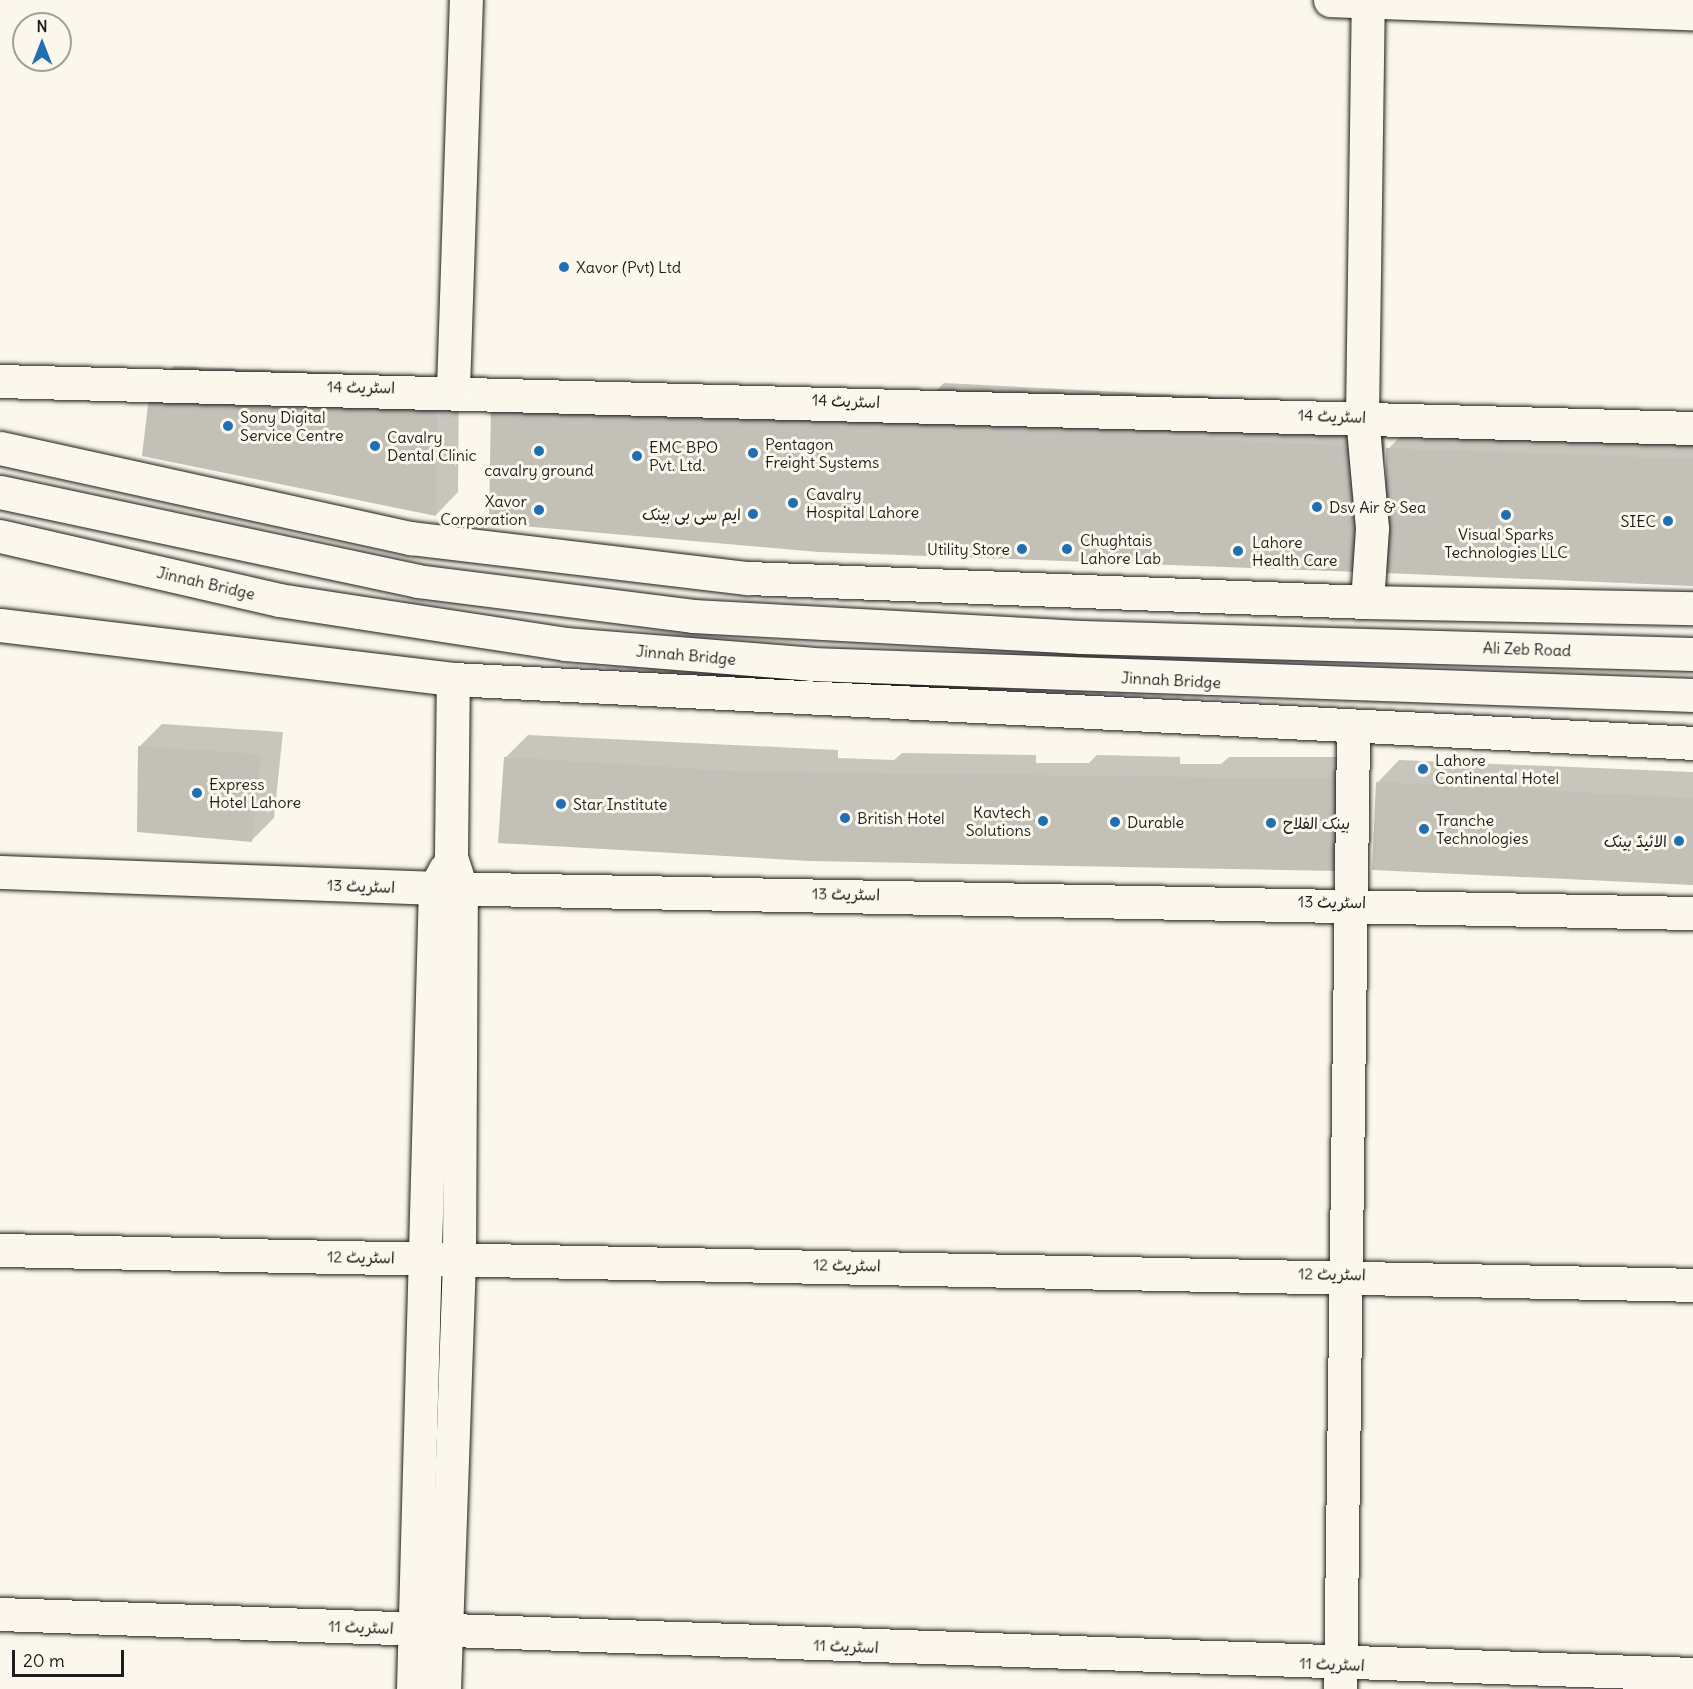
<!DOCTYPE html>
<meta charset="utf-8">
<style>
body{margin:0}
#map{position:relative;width:1693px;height:1689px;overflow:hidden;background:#fbf7ec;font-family:Delius,"Playpen Sans Arabic",sans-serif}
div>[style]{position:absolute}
.shadow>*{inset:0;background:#0003}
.building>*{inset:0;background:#c3c0b8}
.roads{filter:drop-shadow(0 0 2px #1c1c1c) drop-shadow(0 0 2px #1c1c1c)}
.minor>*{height:33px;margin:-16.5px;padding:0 16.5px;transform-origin:16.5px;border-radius:16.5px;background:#fbf7ec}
.major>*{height:33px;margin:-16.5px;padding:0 16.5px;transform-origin:16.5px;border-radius:16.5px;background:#fbf7ec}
.dots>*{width:16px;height:16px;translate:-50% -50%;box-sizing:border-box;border:3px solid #fbf7ec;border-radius:50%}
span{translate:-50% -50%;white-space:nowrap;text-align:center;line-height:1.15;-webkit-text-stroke:6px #fbf7ec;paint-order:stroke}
.poi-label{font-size:16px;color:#1c1c1c}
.left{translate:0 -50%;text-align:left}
.right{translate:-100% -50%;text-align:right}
.street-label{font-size:16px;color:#1c1c1c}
.north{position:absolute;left:12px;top:12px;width:60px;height:60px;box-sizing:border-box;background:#fbf7ec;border:2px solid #a29f99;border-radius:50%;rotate:0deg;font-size:16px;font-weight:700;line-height:24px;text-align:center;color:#1c1c1c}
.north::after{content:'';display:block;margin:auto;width:21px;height:27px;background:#1f6fb2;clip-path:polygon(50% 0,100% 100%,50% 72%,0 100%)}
.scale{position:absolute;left:12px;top:1650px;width:112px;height:27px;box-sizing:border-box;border:3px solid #1c1c1c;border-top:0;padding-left:8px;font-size:18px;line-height:21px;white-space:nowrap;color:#1c1c1c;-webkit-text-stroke:4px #fbf7ec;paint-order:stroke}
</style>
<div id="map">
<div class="shadow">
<div style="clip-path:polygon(174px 366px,459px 378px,458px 492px,436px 515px,151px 388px)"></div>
<div style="clip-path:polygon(944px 383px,1258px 399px,1256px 419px,1385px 425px,1382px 548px,896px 552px,491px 521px,492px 403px,925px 402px)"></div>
<div style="clip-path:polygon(1410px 427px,1693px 437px,1693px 584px,1388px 449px)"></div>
<div style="clip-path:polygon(162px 724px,283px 732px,274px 818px,252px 840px,139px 747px)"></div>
<div style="clip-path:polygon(528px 735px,838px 750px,838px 758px,894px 760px,902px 753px,1036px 755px,1036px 763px,1089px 763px,1097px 755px,1180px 757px,1180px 764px,1221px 764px,1229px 757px,1360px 757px,1359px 847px,506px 757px)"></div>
<div style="clip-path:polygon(1399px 760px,1693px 772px,1693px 881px,1377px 783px)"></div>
</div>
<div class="building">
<div style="clip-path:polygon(150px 388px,437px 400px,436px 516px,142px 456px)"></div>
<div style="clip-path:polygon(491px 403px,1363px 447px,1361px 572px,818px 552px,489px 523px)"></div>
<div style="clip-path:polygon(1386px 448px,1693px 459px,1693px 586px,1385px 573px)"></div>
<div style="clip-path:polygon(138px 746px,261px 754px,252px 842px,137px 832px)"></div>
<div style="clip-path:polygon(504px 757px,732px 771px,1339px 779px,1337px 871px,810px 861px,498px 843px)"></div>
<div style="clip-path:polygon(1376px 782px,1693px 798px,1693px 885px,1372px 870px)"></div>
</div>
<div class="roads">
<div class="minor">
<div style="left:1330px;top:0;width:363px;rotate:2.1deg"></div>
<div style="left:0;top:381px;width:1694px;rotate:1.59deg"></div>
<div style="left:453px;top:389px;width:389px;rotate:-88.1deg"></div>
<div style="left:0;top:448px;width:421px;rotate:12.4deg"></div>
<div style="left:411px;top:538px;width:339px;rotate:6.8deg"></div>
<div style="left:748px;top:578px;width:619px;rotate:2.22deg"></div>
<div style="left:1367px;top:602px;width:326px;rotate:1.1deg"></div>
<div style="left:1367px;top:602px;width:74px;rotate:-86.1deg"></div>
<div style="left:1372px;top:528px;width:111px;rotate:-95.1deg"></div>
<div style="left:1362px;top:417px;width:417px;rotate:-89.2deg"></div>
<div style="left:0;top:625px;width:456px;rotate:6.8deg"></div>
<div style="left:453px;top:679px;width:1242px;rotate:2.95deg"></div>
<div style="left:0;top:872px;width:435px;rotate:2.1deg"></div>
<div style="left:435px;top:888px;width:1258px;rotate:1.14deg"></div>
<div style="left:0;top:1250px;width:1693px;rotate:1.18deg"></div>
<div style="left:0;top:1614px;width:1694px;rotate:2.03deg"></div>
<div style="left:413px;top:1689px;width:801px;rotate:-88.43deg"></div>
<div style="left:435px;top:888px;width:21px;rotate:-62deg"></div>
<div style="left:444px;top:1689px;width:432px;rotate:-88deg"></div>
<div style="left:459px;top:1257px;width:369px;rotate:-89.7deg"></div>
<div style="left:461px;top:888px;width:33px;rotate:-108deg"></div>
<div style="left:451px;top:857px;width:178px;rotate:-89.4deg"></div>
<div style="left:1340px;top:1689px;width:960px;rotate:-89.22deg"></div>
</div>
<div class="major">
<div style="left:0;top:492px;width:426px;rotate:12deg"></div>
<div style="left:417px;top:581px;width:278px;rotate:7.2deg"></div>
<div style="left:693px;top:616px;width:389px;rotate:3.1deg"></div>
<div style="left:1081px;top:637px;width:612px;rotate:1.59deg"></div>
<div style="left:0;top:536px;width:286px;rotate:12.9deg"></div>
<div style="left:279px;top:600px;width:289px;rotate:8.7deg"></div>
<div style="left:565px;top:644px;width:247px;rotate:4.6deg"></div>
<div style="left:811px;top:664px;width:883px;rotate:2.01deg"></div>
</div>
</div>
<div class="dots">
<div style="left:564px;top:267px;background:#1f6fb2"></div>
<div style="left:228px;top:426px;background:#1f6fb2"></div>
<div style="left:375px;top:446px;background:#1f6fb2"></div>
<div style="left:539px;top:451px;background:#1f6fb2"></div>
<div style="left:753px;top:453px;background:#1f6fb2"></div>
<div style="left:637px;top:456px;background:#1f6fb2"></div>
<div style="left:793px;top:503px;background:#1f6fb2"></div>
<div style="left:1317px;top:507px;background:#1f6fb2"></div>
<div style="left:539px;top:510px;background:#1f6fb2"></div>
<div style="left:753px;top:514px;background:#1f6fb2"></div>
<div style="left:1506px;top:515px;background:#1f6fb2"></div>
<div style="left:1668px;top:521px;background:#1f6fb2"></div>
<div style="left:1022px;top:549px;background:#1f6fb2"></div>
<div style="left:1067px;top:549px;background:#1f6fb2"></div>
<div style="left:1238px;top:551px;background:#1f6fb2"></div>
<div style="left:1423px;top:769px;background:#1f6fb2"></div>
<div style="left:197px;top:793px;background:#1f6fb2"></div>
<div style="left:561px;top:804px;background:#1f6fb2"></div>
<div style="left:845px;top:818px;background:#1f6fb2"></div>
<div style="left:1043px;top:821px;background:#1f6fb2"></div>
<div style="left:1115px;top:822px;background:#1f6fb2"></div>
<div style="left:1271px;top:823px;background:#1f6fb2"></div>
<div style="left:1424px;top:829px;background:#1f6fb2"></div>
<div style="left:1679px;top:841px;background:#1f6fb2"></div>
</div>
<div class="poi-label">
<span class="left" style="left:576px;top:267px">Xavor (Pvt) Ltd</span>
<span class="left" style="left:240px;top:426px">Sony Digital<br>Service Centre</span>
<span class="left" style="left:387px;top:446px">Cavalry<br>Dental Clinic</span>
<span class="left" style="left:765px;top:453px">Pentagon<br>Freight Systems</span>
<span class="left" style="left:649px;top:456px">EMC BPO<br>Pvt. Ltd.</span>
<span style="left:539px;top:470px">cavalry ground</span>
<span class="left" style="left:806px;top:503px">Cavalry<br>Hospital Lahore</span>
<span class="right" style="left:527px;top:510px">Xavor<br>Corporation</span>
<span class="left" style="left:1329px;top:507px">Dsv Air &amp; Sea</span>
<span class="right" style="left:741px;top:514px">ایم سی بی بینک</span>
<span class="right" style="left:1656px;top:521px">SIEC</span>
<span style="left:1506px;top:543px">Visual Sparks<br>Technologies LLC</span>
<span class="left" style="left:1080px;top:549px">Chughtais<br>Lahore Lab</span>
<span class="left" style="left:1252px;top:551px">Lahore<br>Health Care</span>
<span class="right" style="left:1010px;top:549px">Utility Store</span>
<span class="left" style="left:1435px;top:769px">Lahore<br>Continental Hotel</span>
<span class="left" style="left:209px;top:793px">Express<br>Hotel Lahore</span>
<span class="left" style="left:573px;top:804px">Star Institute</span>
<span class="right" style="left:1031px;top:821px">Kavtech<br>Solutions</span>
<span class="left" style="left:857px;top:818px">British Hotel</span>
<span class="left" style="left:1436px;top:829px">Tranche<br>Technologies</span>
<span class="left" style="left:1127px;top:822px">Durable</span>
<span class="left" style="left:1283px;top:823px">بینک الفلاح</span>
<span class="right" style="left:1667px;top:841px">الائیڈ بینک</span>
</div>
<div class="street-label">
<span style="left:361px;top:387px;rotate:1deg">اسٹریٹ 14</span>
<span style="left:846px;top:401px;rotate:2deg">اسٹریٹ 14</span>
<span style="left:1332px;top:416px;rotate:2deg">اسٹریٹ 14</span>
<span style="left:206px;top:583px;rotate:13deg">Jinnah Bridge</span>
<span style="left:1527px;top:649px;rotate:2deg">Ali Zeb Road</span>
<span style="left:686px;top:655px;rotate:5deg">Jinnah Bridge</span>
<span style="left:1171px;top:680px;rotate:3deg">Jinnah Bridge</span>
<span style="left:361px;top:886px;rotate:2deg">اسٹریٹ 13</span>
<span style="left:846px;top:894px;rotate:1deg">اسٹریٹ 13</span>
<span style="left:1332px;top:902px;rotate:1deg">اسٹریٹ 13</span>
<span style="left:361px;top:1257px;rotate:1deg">اسٹریٹ 12</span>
<span style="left:847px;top:1265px;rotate:1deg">اسٹریٹ 12</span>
<span style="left:1332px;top:1274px;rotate:1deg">اسٹریٹ 12</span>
<span style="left:361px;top:1627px;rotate:2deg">اسٹریٹ 11</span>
<span style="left:846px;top:1646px;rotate:2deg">اسٹریٹ 11</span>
<span style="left:1332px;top:1664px;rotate:2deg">اسٹریٹ 11</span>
</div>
<div class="north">N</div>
<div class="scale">20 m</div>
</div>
